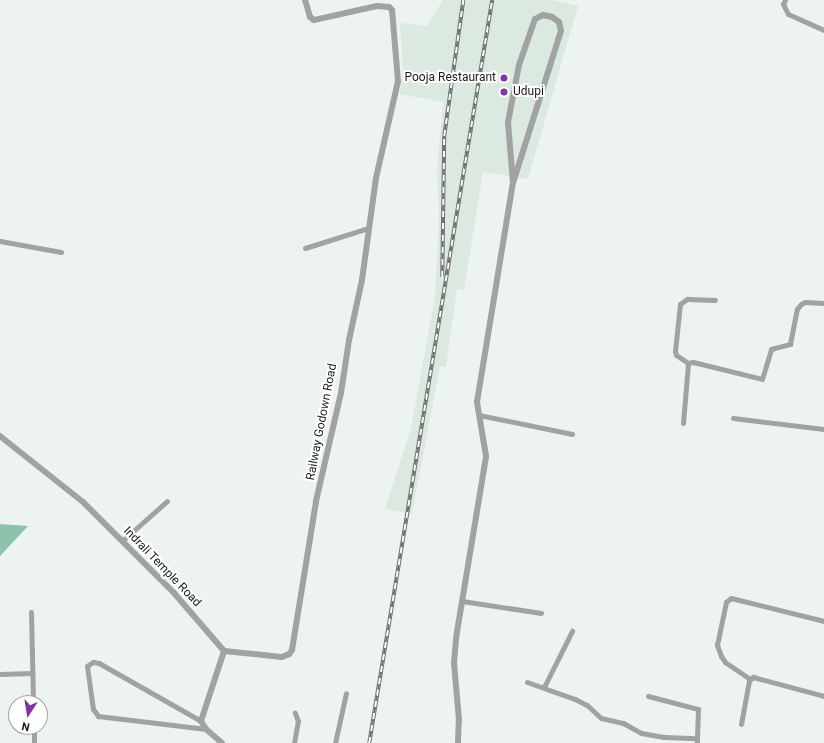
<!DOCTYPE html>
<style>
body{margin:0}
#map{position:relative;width:824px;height:743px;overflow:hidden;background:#edf3f0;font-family:Roboto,sans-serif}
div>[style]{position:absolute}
.built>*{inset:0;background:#dbe9e1}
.forest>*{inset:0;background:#8dc3a9}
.minor>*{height:5px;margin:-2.5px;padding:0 2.5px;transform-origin:2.5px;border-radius:2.5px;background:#a1a3a2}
.tertiary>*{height:6px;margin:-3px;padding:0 3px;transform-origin:3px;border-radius:3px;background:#a1a3a2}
.rail>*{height:3.5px;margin-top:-1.75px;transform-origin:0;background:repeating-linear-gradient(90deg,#fff 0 6px,#6f7270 0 12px);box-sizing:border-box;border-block:1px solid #6f7270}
.dots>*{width:11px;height:11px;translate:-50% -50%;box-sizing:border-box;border:2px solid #fff;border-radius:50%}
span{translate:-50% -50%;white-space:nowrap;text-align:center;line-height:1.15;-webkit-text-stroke:4px #fff;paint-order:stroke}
.poi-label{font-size:12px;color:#191b1a}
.right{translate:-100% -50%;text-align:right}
.left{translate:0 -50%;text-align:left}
.street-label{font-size:12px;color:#191b1a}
.north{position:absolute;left:8px;top:695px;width:40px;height:40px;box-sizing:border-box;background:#fff;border:1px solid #a3a4a3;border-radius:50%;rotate:192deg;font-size:11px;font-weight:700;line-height:16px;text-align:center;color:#191b1a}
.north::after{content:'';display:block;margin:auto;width:14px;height:18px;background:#8234a4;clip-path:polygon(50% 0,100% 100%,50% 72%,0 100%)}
</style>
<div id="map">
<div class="built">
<div style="clip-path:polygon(443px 0,552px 0,578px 6px,528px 179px,483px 172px,464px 290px,457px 289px,446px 367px,440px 366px,412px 514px,385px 509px,411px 428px,435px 296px,439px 220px,437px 170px,443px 102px,399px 94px,403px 73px,400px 23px,427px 26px)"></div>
</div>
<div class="forest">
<div style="clip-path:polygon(0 524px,28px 526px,0 556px)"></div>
</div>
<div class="minor">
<div style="left:785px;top:0;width:4px;rotate:117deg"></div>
<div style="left:783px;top:4px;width:11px;rotate:63deg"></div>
<div style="left:788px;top:14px;width:39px;rotate:24deg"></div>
<div style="left:0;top:241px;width:62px;rotate:10.2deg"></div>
<div style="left:305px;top:248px;width:66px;rotate:-17.6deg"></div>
<div style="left:688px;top:363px;width:14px;rotate:-146deg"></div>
<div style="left:676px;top:355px;width:4px;rotate:-104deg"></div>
<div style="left:675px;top:351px;width:47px;rotate:-83.9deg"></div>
<div style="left:680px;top:304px;width:9px;rotate:-36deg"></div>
<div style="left:687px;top:299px;width:28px;rotate:2deg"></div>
<div style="left:479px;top:415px;width:95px;rotate:11.5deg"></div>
<div style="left:733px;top:418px;width:92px;rotate:6.9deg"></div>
<div style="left:683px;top:423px;width:60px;rotate:-85.2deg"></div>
<div style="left:688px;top:363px;width:5px;rotate:-11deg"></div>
<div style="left:693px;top:362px;width:71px;rotate:13.8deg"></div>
<div style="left:762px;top:379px;width:31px;rotate:-73deg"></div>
<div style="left:771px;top:349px;width:20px;rotate:-15deg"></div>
<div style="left:790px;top:344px;width:36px;rotate:-79deg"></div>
<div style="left:797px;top:309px;width:6px;rotate:-51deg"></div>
<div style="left:801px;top:304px;width:4px;rotate:-27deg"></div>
<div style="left:805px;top:302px;width:19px;rotate:3deg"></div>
<div style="left:122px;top:541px;width:60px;rotate:-41.6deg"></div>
<div style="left:462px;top:601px;width:80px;rotate:8.6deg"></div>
<div style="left:31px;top:612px;width:91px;rotate:88.7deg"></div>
<div style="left:0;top:674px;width:32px;rotate:-2deg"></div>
<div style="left:750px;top:679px;width:30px;rotate:-146deg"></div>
<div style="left:725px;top:662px;width:7px;rotate:-124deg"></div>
<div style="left:721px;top:656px;width:12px;rotate:-110deg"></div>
<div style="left:717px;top:645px;width:44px;rotate:-78.2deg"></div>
<div style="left:726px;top:602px;width:6px;rotate:-39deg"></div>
<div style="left:731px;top:598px;width:96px;rotate:13.9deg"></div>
<div style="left:527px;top:682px;width:51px;rotate:19.5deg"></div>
<div style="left:575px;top:699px;width:13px;rotate:27deg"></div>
<div style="left:587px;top:705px;width:19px;rotate:43deg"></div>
<div style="left:601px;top:718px;width:23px;rotate:13deg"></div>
<div style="left:623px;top:723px;width:21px;rotate:29deg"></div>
<div style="left:641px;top:733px;width:23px;rotate:10deg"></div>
<div style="left:664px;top:737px;width:33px;rotate:2deg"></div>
<div style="left:544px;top:687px;width:63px;rotate:-63.4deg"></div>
<div style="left:648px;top:696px;width:52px;rotate:14.6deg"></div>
<div style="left:698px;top:709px;width:34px;rotate:92deg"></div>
<div style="left:201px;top:721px;width:117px;rotate:-150.4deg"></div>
<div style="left:99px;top:663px;width:6px;rotate:-171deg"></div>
<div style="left:93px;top:662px;width:7px;rotate:146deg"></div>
<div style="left:87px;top:666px;width:43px;rotate:82.1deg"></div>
<div style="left:93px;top:709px;width:9px;rotate:54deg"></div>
<div style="left:98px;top:716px;width:109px;rotate:6.9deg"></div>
<div style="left:741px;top:724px;width:44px;rotate:-79.5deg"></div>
<div style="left:749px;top:681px;width:6px;rotate:-45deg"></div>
<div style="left:753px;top:677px;width:73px;rotate:15deg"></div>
<div style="left:34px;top:727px;width:16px;rotate:90deg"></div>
<div style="left:294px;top:743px;width:22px;rotate:-80deg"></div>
<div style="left:298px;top:721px;width:9px;rotate:-111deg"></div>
<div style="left:335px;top:743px;width:51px;rotate:-77.6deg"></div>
</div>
<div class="tertiary">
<div style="left:0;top:436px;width:106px;rotate:38.5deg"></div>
<div style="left:83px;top:502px;width:129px;rotate:45deg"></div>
<div style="left:174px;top:593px;width:77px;rotate:49.2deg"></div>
<div style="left:224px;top:651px;width:58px;rotate:5.9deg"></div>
<div style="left:282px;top:657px;width:8px;rotate:-23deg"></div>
<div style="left:289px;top:654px;width:5px;rotate:-53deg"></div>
<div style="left:292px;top:650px;width:151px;rotate:-80.8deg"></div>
<div style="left:316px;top:501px;width:111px;rotate:-77deg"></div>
<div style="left:341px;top:393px;width:54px;rotate:-81.4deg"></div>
<div style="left:349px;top:340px;width:61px;rotate:-77.8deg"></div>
<div style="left:362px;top:280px;width:103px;rotate:-82.2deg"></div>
<div style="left:376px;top:178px;width:99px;rotate:-77.2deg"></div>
<div style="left:398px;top:81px;width:71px;rotate:-94.8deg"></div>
<div style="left:392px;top:10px;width:4px;rotate:-135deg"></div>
<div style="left:389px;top:7px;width:12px;rotate:-175deg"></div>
<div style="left:377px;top:6px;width:65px;rotate:167.5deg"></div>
<div style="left:314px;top:20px;width:5px;rotate:-143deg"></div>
<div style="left:310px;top:17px;width:18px;rotate:-106deg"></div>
<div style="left:222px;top:743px;width:21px;rotate:-139deg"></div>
<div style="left:206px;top:729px;width:9px;rotate:-122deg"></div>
<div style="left:201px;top:721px;width:74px;rotate:-71.8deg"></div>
<div style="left:458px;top:743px;width:23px;rotate:-88deg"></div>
<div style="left:459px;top:720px;width:57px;rotate:-95deg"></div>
<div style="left:454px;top:663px;width:25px;rotate:-85deg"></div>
<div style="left:456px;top:638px;width:184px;rotate:-80.6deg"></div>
<div style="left:486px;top:456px;width:55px;rotate:-99.5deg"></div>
<div style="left:477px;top:402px;width:222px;rotate:-80.7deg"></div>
<div style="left:513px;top:183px;width:159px;rotate:-72.5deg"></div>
<div style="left:561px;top:31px;width:9px;rotate:-103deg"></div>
<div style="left:559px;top:22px;width:9px;rotate:-144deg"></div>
<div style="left:552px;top:17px;width:9px;rotate:-167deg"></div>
<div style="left:543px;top:15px;width:9px;rotate:153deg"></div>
<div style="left:535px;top:19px;width:49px;rotate:109.2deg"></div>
<div style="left:519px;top:65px;width:58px;rotate:100.9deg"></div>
<div style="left:508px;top:122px;width:61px;rotate:85.3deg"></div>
</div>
<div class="rail">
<div style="left:442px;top:277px;width:141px;rotate:-89.2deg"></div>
<div style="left:444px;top:136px;width:137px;rotate:-82deg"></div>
<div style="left:369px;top:743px;width:753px;rotate:-80.6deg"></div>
</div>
<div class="dots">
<div style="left:504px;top:78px;background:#8234a4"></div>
<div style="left:504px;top:92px;background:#8234a4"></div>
</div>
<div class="poi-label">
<span class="right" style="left:496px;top:78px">Pooja Restaurant</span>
<span class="left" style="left:513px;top:92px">Udupi</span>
</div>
<div class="street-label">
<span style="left:322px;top:422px;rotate:-79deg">Railway Godown Road</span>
<span style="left:162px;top:567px;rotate:46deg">Indrali Temple Road</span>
</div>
<div class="north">N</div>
</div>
